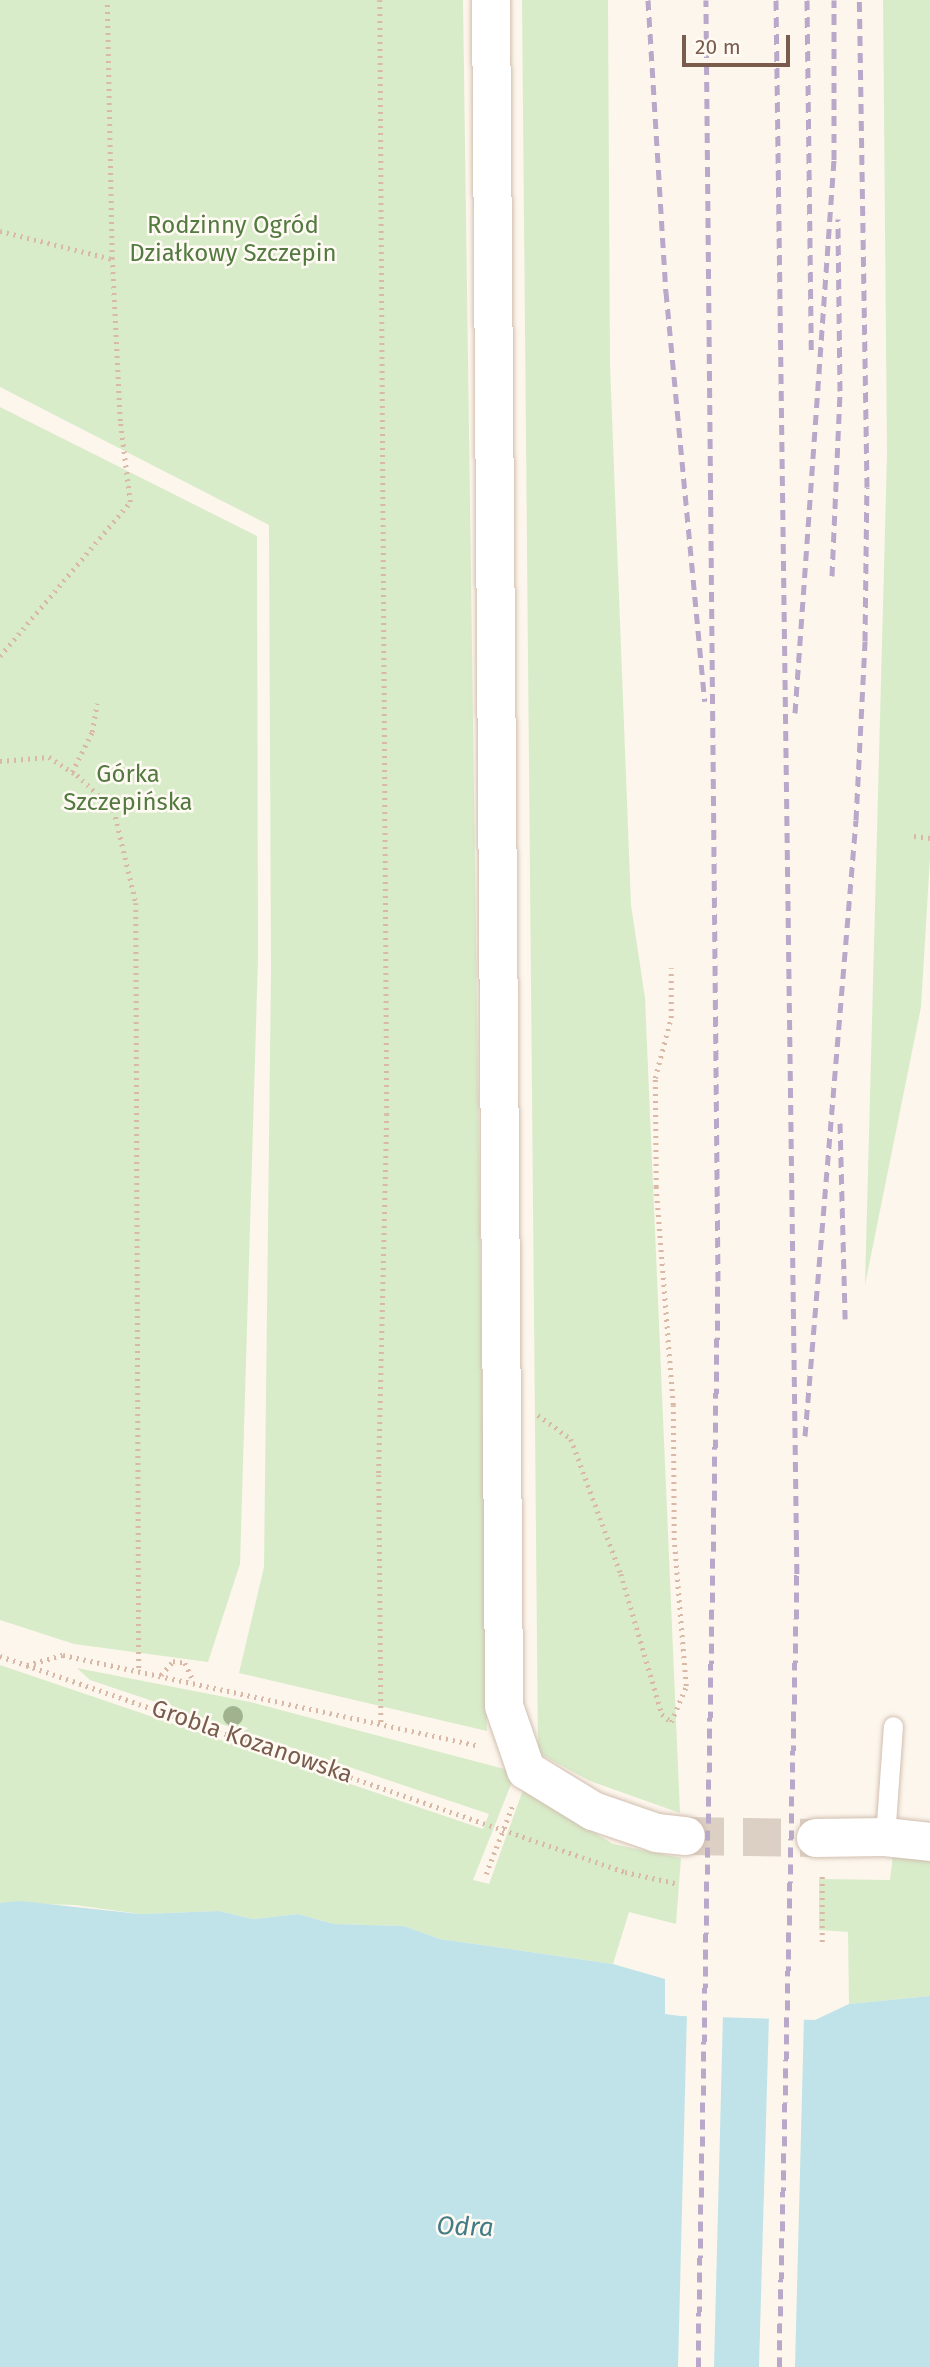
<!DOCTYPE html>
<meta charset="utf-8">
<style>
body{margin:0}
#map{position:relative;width:930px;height:2367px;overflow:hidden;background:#fdf6ec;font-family:"Fira Sans",sans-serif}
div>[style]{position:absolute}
.green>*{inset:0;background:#d8ecc9}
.water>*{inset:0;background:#bfe3e8}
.pier>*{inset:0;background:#fdf6ec}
.street-tunnel>*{height:38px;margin-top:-19px;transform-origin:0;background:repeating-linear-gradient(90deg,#dcd0c4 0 38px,transparent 0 57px)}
.path>*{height:4.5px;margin-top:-2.25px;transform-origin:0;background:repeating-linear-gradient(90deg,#d9b8a5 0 2px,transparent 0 7px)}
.roads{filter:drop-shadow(0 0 2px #d1beb0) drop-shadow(0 0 2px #d1beb0)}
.lane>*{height:19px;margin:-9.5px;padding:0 9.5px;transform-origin:9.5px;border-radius:9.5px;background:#fff}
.street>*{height:38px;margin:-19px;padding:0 19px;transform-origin:19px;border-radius:19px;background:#fff}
.rail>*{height:5px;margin-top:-2.5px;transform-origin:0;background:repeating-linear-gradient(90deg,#b9a8c9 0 10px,transparent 0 17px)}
.trees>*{width:20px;height:20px;margin:-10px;border-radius:50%;background:#a0b28e}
span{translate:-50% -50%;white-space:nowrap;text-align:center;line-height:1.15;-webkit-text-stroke:5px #fffaf3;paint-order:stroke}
.park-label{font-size:24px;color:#537a41}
.street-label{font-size:24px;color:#7a5c4d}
.water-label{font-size:26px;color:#437c86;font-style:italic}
.scale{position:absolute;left:682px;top:35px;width:108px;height:32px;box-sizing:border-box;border:4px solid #7a5c4d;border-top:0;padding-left:9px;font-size:21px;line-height:24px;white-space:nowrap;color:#7a5c4d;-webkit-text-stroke:5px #fffaf3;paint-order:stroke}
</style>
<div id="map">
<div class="green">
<div style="clip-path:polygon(0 0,463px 0,487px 1731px,239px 1673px,264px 1567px,271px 969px,269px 525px,0 387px)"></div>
<div style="clip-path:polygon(522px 0,608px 0,610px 365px,631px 905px,645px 998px,680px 1813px,590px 1781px,538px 1753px)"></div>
<div style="clip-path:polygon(883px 0,930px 0,930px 858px,921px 1007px,865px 1285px,887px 454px)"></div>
<div style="clip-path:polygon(0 407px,257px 536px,258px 958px,240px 1564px,208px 1662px,74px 1644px,0 1620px)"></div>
<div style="clip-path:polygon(0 1665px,483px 1829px,489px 1814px,90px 1680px,77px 1668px,250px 1702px,516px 1772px,473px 1880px,489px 1884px,523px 1790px,613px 1844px,681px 1858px,676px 1924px,629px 1912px,613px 1964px,440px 1939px,404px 1926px,334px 1924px,298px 1914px,253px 1919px,219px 1911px,140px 1914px,75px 1905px,0 1903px)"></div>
<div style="clip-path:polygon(930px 1852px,930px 1996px,849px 2004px,848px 1932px,819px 1930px,819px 1879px,890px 1880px,893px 1854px)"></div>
</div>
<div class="water">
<div style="clip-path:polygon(20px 1901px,140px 1914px,219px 1911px,253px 1919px,298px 1914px,334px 1924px,404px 1926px,440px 1939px,613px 1964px,665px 1979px,665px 2014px,680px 2016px,815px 2020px,849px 2004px,930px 1996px,930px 2367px,0 2367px,0 1903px)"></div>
</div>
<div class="pier">
<div style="clip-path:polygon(687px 2012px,723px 2014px,714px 2367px,678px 2367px)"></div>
<div style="clip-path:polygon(769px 2015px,804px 2017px,795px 2367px,759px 2367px)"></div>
</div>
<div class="street-tunnel">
<div style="left:686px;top:1836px;width:130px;rotate:0.9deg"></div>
</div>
<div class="path">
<div style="left:380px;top:0;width:1114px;rotate:89.64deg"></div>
<div style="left:387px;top:1114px;width:361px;rotate:91.3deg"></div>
<div style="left:379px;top:1475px;width:251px;rotate:89.5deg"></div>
<div style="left:0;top:231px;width:115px;rotate:14deg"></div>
<div style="left:0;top:656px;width:202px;rotate:-49.8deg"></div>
<div style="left:130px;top:502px;width:82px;rotate:-97deg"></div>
<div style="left:120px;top:421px;width:162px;rotate:-92.8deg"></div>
<div style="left:112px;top:259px;width:259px;rotate:-91.1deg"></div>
<div style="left:0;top:761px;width:49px;rotate:-4.7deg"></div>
<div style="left:49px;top:757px;width:33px;rotate:33deg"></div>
<div style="left:77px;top:775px;width:51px;rotate:43.4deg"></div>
<div style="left:114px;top:810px;width:96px;rotate:76.7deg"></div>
<div style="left:136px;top:903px;width:767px;rotate:89.78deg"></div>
<div style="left:72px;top:772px;width:45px;rotate:-63.4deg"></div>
<div style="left:92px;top:732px;width:29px;rotate:-80deg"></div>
<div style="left:914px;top:836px;width:16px;rotate:7deg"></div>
<div style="left:538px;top:1415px;width:41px;rotate:36deg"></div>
<div style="left:571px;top:1439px;width:144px;rotate:69.7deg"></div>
<div style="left:621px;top:1574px;width:146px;rotate:73.7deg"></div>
<div style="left:662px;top:1714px;width:12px;rotate:42deg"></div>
<div style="left:671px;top:1722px;width:39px;rotate:-67deg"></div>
<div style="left:686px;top:1686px;width:146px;rotate:-94.7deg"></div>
<div style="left:674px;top:1540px;width:135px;rotate:-90.4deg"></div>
<div style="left:673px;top:1405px;width:219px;rotate:-94.5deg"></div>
<div style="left:656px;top:1187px;width:109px;rotate:-90.5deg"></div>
<div style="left:655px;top:1078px;width:62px;rotate:-75.1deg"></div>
<div style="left:671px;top:1018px;width:50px;rotate:-90deg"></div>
<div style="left:0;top:1656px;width:661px;rotate:19.07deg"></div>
<div style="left:625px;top:1872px;width:51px;rotate:12.4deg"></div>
<div style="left:27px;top:1665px;width:37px;rotate:-16deg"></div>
<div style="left:63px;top:1655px;width:423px;rotate:12.3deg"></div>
<div style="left:161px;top:1675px;width:18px;rotate:-49deg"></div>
<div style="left:173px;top:1661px;width:12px;rotate:9deg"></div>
<div style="left:185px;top:1663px;width:21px;rotate:65deg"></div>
<div style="left:486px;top:1874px;width:75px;rotate:-68.9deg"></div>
<div style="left:822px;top:1942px;width:66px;rotate:-90deg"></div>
</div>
<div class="roads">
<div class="lane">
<div style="left:885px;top:1837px;width:111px;rotate:-85.9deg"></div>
</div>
<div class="street">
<div style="left:491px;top:0;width:1706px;rotate:89.56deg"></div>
<div style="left:504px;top:1706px;width:68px;rotate:71deg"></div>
<div style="left:526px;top:1770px;width:79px;rotate:31.5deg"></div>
<div style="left:593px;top:1811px;width:68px;rotate:19deg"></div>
<div style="left:657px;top:1833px;width:29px;rotate:6deg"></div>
<div style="left:816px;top:1838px;width:69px;rotate:-0.8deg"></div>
<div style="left:885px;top:1837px;width:45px;rotate:6.3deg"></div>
</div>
</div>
<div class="rail">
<div style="left:648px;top:0;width:293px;rotate:86.5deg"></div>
<div style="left:666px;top:292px;width:411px;rotate:84.6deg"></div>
<div style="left:776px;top:0;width:1575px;rotate:89.24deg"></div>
<div style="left:797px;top:1575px;width:792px;rotate:91.3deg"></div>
<div style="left:807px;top:0;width:350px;rotate:89.3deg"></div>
<div style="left:832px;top:576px;width:185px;rotate:-87.5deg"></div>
<div style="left:840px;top:391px;width:172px;rotate:-90.7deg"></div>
<div style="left:795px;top:713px;width:554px;rotate:-85.97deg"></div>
<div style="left:834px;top:160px;width:160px;rotate:-90deg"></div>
<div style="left:840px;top:1123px;width:196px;rotate:88.5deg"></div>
<div style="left:805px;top:1436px;width:618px;rotate:-85.27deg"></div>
<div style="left:856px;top:820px;width:179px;rotate:-87.1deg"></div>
<div style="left:865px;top:641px;width:154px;rotate:-89.3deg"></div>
<div style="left:867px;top:487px;width:487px;rotate:-90.9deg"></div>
<div style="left:698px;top:2367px;width:1086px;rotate:-88.94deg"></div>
<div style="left:718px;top:1281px;width:1281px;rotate:-90.54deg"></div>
</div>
<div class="trees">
<div style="left:233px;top:1716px"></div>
</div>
<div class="park-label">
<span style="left:233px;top:240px">Rodzinny Ogród<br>Działkowy Szczepin</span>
<span style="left:128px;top:789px">Górka<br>Szczepińska</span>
</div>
<div class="street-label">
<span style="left:252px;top:1742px;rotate:19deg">Grobla Kozanowska</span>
</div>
<div class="water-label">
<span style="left:465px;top:2227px;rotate:2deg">Odra</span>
</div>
<div class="scale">20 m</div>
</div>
